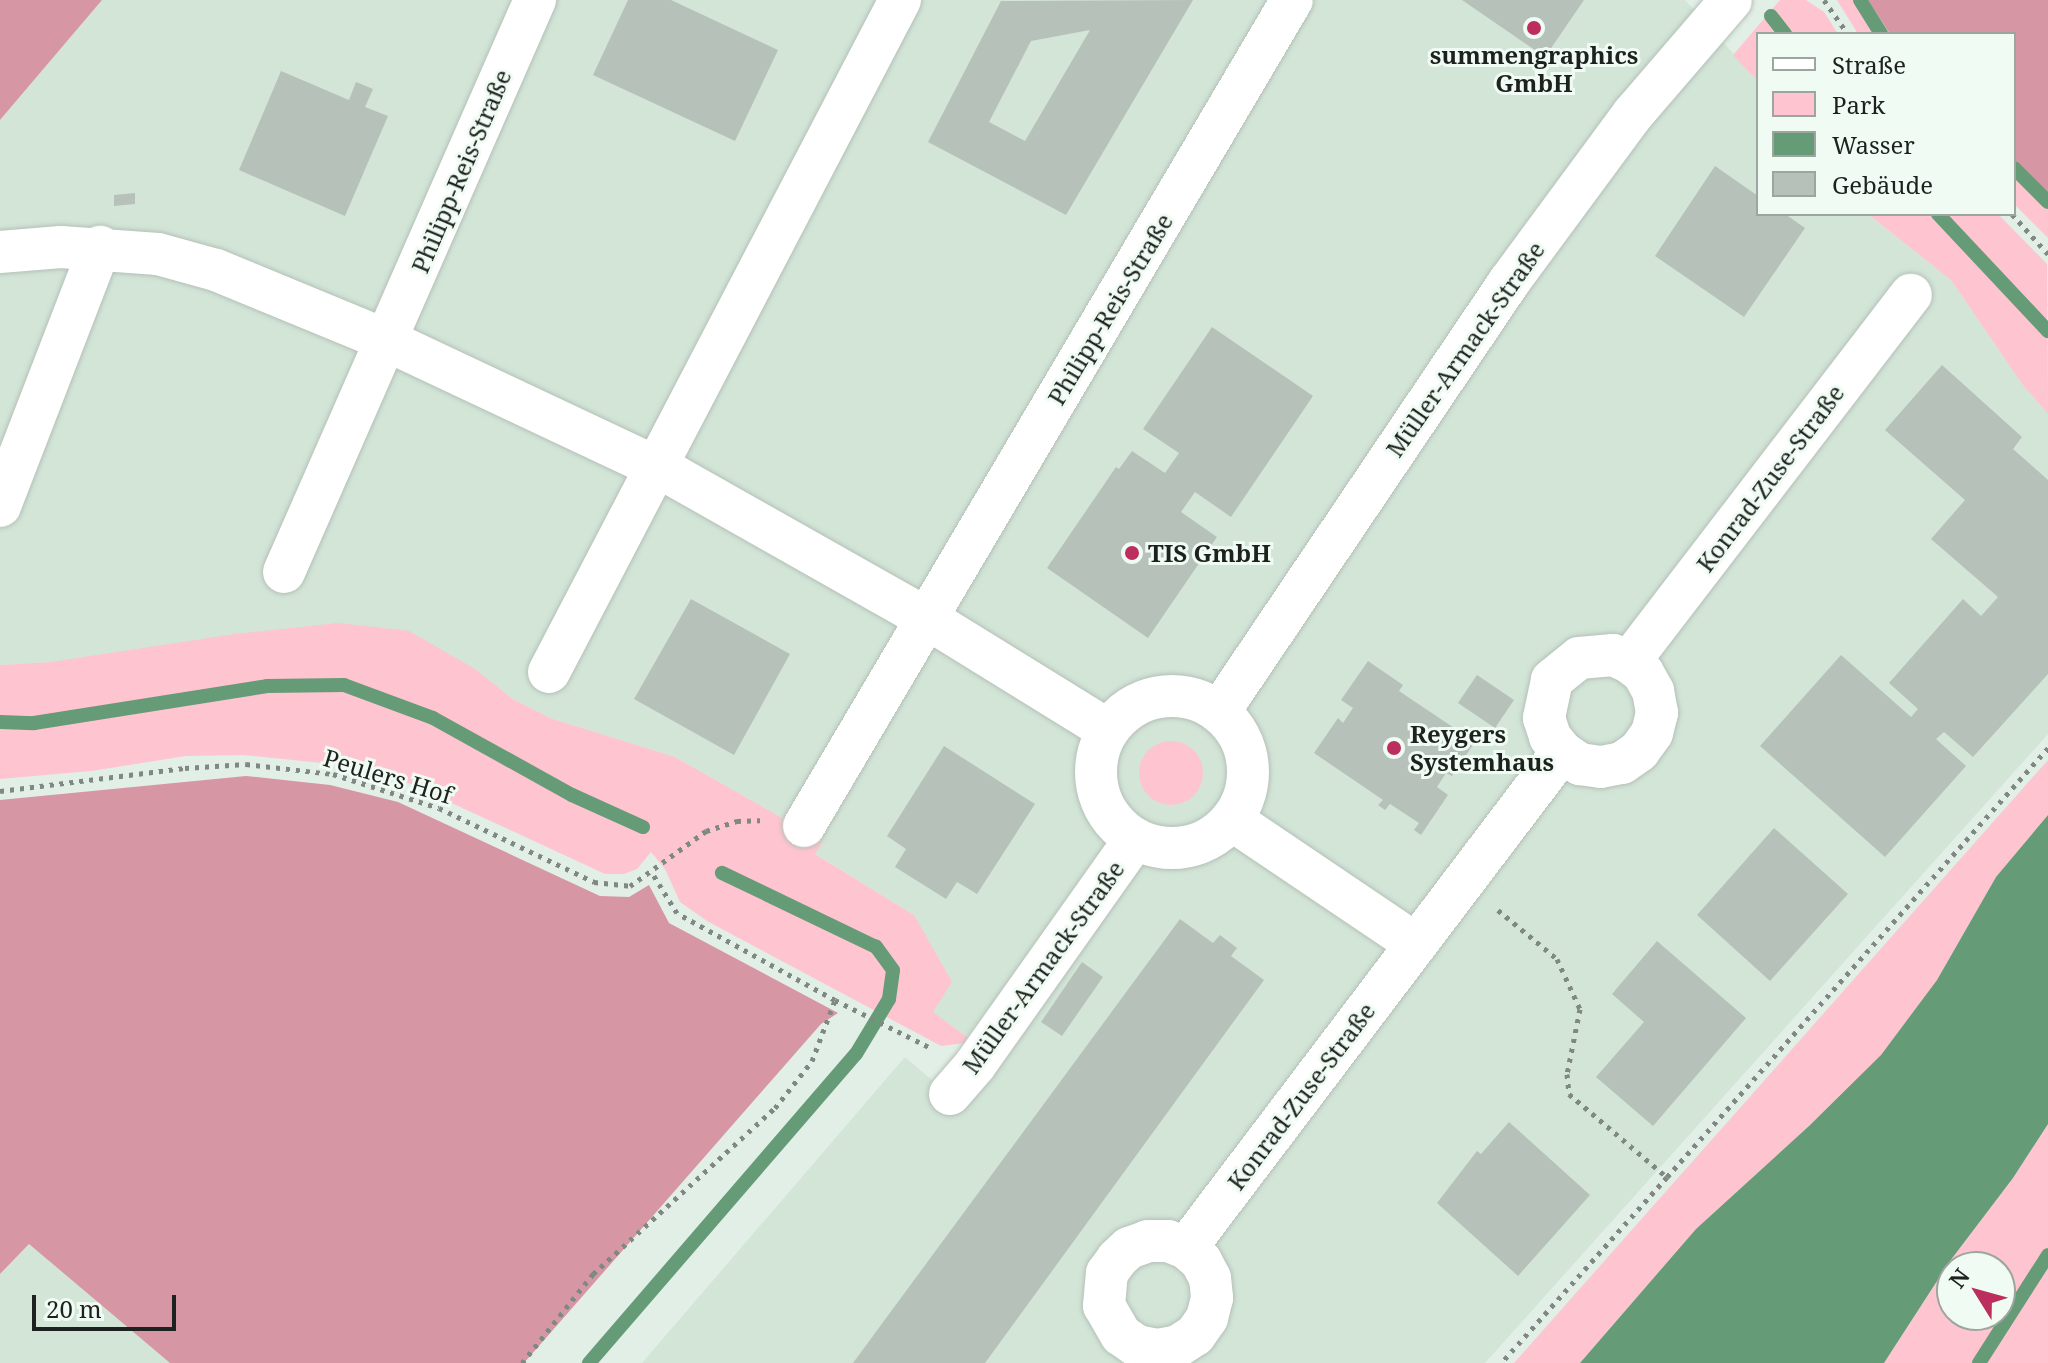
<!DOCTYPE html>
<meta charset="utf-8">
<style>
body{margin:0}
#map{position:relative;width:2048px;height:1363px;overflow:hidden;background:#e2efe6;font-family:"Noto Serif",serif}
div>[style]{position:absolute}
.built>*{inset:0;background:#d2e5d7}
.green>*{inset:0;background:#fec4d0}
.round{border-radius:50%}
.forest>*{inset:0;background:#d796a4}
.water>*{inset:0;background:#659b76}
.stream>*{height:14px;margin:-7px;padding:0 7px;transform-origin:7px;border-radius:7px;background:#659b76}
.building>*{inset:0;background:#b6c2b9}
.path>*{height:5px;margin-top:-2.5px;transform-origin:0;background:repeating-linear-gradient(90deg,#7f8882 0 4px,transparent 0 10px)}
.roads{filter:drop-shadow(0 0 2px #b5c0b8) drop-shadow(0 0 2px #b5c0b8)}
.minor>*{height:42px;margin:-21px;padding:0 21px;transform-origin:21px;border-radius:21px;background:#fff}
.minor>.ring{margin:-21px;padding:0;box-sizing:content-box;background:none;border:42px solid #fff;border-radius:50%}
.dots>*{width:22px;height:22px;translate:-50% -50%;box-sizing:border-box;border:4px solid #f0fcf3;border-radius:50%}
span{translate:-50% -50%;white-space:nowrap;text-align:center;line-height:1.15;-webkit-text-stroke:6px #f0fcf3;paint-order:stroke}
.poi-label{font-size:24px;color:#1e221f;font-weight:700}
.left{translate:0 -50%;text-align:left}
.street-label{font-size:24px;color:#1e221f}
.legend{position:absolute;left:1756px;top:32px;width:260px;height:184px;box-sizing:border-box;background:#f0fcf3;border:2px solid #9ca59e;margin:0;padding:10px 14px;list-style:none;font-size:24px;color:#1e221f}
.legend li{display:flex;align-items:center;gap:16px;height:40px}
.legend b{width:40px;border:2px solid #9ca59e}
.north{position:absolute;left:1936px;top:1251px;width:80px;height:80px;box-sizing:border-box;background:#f0fcf3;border:2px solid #9ca59e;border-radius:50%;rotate:307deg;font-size:22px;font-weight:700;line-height:32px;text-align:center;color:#1e221f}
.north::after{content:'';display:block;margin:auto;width:28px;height:36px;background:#bc2e5e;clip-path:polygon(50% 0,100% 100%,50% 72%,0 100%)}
.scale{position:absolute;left:32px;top:1295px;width:144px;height:36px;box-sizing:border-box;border:4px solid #1e221f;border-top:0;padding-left:10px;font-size:24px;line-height:28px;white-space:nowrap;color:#1e221f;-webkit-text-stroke:6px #f0fcf3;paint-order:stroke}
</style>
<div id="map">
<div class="built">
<div style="clip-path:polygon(102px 0,1685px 0,1758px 81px,1758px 214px,1868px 214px,1951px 280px,2022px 384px,2048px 414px,2048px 734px,1485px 1363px,642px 1363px,905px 1057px,963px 1107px,1024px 1030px,989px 1007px,967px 1037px,932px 1012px,914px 915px,814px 853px,823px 841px,675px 757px,550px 718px,513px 699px,475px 669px,51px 662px,0 665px,0 120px)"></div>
<div style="clip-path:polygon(29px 1244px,170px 1363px,0 1363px,0 1274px)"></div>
</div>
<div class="green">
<div style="clip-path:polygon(1780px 0,1806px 0,1824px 12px,1838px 34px,1758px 34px,1758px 81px,1733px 55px)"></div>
<div style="clip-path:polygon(1837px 0,1868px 0,1890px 34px,1858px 34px)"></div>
<div style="clip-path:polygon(2014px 159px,2048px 193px,2048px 238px,2014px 204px)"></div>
<div style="clip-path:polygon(1868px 214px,1998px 214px,2047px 264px,2048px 414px,2022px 384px,1951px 280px)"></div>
<div style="clip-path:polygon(338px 623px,409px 631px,475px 669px,513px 699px,550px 718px,675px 757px,823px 841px,815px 854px,914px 915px,952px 982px,933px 1012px,967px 1037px,965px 1043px,941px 1046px,707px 921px,680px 902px,665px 869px,651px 852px,637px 869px,624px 874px,605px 874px,404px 781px,332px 764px,244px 755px,186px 756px,91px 771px,0 779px,0 665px,51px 662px,235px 634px)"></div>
<div class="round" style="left:1139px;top:741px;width:64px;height:64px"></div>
<div style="clip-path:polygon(2048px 760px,2048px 815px,1996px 877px,1937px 980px,1881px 1055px,1809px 1126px,1696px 1229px,1580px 1363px,1514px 1363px)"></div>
<div style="clip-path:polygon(evenodd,2048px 1124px,2048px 1363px,1884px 1363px,1950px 1261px,2013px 1178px,2048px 1124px,1952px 1267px,2000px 1267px,2000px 1315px,1952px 1315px,1952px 1267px)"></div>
</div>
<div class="forest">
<div style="clip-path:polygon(0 0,102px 0,0 120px)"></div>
<div style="clip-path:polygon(1868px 0,2048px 0,2048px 193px,2014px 159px,2014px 34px,1890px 34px)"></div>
<div style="clip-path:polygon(246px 776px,330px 785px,398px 802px,600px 896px,629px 897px,649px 885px,669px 923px,838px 1013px,821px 1024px,524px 1363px,170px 1363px,29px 1244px,0 1274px,0 800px)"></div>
</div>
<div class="water">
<div style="clip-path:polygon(2048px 815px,2048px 1124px,2013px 1178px,1950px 1261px,1884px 1363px,1580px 1363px,1696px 1229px,1809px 1126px,1881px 1055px,1937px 980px,1996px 877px)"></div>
</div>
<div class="stream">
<div style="left:1860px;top:0;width:40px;rotate:58deg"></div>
<div style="left:1771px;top:16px;width:23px;rotate:52deg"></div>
<div style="left:2014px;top:168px;width:48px;rotate:45deg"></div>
<div style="left:1938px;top:214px;width:161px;rotate:46.8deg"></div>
<div style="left:0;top:722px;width:34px;rotate:2deg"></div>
<div style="left:34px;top:723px;width:236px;rotate:-9deg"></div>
<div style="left:267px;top:686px;width:77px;rotate:-0.7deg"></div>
<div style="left:344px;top:685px;width:95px;rotate:20.3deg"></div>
<div style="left:433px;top:718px;width:159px;rotate:29deg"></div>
<div style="left:572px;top:795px;width:78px;rotate:24.3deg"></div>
<div style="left:589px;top:1363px;width:408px;rotate:-49.2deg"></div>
<div style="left:856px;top:1054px;width:64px;rotate:-59deg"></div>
<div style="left:889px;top:999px;width:29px;rotate:-82deg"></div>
<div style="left:893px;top:970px;width:29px;rotate:-126deg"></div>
<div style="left:876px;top:947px;width:171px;rotate:-154.3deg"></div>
<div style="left:1979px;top:1363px;width:128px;rotate:-57.4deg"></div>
</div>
<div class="building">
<div style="clip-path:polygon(628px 0,671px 0,778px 50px,735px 141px,593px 75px)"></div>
<div style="clip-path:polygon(evenodd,1193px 0,1066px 215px,928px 142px,1001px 1px,1193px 0,1090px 30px,1025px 141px,989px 122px,1031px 41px,1090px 30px)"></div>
<div style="clip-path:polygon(1462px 0,1584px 0,1545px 57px)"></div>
<div style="clip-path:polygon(281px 71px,349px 100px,356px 82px,373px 89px,365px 107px,388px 116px,345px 216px,239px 170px)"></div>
<div style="clip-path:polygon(1715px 166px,1758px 196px,1758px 214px,1785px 214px,1805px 228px,1744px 317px,1655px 256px)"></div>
<div style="clip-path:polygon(135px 193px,135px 204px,114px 206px,114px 195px)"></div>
<div style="clip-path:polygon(1212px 327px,1313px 396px,1231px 517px,1195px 492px,1181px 512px,1217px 537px,1148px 638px,1047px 568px,1116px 467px,1119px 469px,1132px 451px,1165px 473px,1179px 453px,1143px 429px)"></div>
<div style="clip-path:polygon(1942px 365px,2022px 437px,2013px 449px,2048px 480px,2048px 674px,1973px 757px,1944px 732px,1936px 739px,1966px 766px,1885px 857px,1760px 746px,1841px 655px,1911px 717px,1918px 709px,1889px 683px,1963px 599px,1981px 616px,1998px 597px,1931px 539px,1965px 500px,1885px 430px)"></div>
<div style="clip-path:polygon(691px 599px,790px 654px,734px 755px,634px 699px)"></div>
<div style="clip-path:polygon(1368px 661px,1403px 685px,1399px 691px,1475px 742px,1452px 776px,1446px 773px,1437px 787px,1448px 795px,1421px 835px,1414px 830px,1419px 823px,1390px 804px,1385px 810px,1378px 805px,1383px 800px,1314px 753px,1338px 718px,1343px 723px,1353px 708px,1341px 700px)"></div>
<div style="clip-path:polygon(1477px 675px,1514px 700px,1495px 728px,1458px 703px)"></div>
<div style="clip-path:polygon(944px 746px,1035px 804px,977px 894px,957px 882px,946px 899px,895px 867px,906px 849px,887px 836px)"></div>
<div style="clip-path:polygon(1774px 828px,1848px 894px,1770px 981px,1697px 915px)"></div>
<div style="clip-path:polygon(1180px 919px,1213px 943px,1220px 935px,1237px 948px,1231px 956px,1264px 980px,985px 1363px,853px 1363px)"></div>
<div style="clip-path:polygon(1657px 941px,1746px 1018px,1653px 1126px,1596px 1077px,1644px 1022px,1612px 994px)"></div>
<div style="clip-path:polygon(1082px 962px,1103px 977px,1062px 1036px,1041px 1022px)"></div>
<div style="clip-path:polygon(1509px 1122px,1590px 1195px,1518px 1276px,1437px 1203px,1477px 1151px,1481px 1154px)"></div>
</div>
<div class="path">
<div style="left:1824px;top:0;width:42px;rotate:54.8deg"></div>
<div style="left:2012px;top:214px;width:54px;rotate:48deg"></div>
<div style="left:0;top:791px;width:186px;rotate:-7.1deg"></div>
<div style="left:185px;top:768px;width:61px;rotate:-3.8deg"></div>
<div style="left:246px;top:764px;width:88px;rotate:6.6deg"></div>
<div style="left:333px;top:774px;width:111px;rotate:17.8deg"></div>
<div style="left:439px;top:808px;width:172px;rotate:25.5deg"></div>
<div style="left:594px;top:882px;width:36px;rotate:6deg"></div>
<div style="left:630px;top:886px;width:94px;rotate:-35.9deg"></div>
<div style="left:706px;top:831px;width:33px;rotate:-18deg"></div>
<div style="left:737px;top:821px;width:23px;rotate:-2deg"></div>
<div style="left:1498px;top:910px;width:77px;rotate:39.7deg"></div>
<div style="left:1557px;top:959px;width:55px;rotate:65.3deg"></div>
<div style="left:1580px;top:1009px;width:66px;rotate:101.3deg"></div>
<div style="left:1567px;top:1074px;width:20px;rotate:84deg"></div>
<div style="left:1569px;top:1094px;width:128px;rotate:40.3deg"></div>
<div style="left:1667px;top:1177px;width:249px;rotate:131.7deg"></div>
<div style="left:835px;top:1000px;width:105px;rotate:26.6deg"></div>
<div style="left:1667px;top:1177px;width:574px;rotate:-48.39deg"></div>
<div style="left:522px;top:1363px;width:114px;rotate:-51.4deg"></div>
<div style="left:593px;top:1274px;width:246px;rotate:-42.4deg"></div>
<div style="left:775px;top:1108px;width:60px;rotate:-51.8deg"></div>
<div style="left:812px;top:1061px;width:65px;rotate:-69.3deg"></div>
<div style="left:835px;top:1000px;width:180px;rotate:-151.2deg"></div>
<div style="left:677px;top:913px;width:49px;rotate:-121.8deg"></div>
</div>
<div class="roads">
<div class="minor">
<div style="left:0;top:252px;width:61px;rotate:-4.7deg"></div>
<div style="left:61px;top:247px;width:97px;rotate:4.1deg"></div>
<div style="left:158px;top:254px;width:60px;rotate:15.4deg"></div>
<div style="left:216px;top:270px;width:186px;rotate:22.4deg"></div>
<div style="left:388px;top:341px;width:315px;rotate:25.2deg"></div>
<div style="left:673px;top:475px;width:293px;rotate:29.5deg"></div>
<div style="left:928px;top:619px;width:211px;rotate:31.7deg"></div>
<div style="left:0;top:506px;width:278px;rotate:-68.9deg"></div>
<div style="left:284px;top:572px;width:625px;rotate:-66.31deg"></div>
<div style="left:1629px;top:662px;width:17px;rotate:-156deg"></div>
<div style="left:1613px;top:655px;width:34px;rotate:175deg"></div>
<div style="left:1579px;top:658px;width:35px;rotate:141deg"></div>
<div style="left:1552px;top:680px;width:39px;rotate:102deg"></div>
<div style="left:1544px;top:718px;width:20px;rotate:72deg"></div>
<div style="left:1550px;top:737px;width:19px;rotate:51deg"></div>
<div style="left:1562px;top:752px;width:22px;rotate:34deg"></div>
<div style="left:1580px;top:764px;width:21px;rotate:8deg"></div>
<div style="left:1601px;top:767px;width:21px;rotate:-11deg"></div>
<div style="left:1622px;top:763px;width:21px;rotate:-35deg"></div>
<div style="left:1639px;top:751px;width:22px;rotate:-54deg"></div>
<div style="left:1652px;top:733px;width:21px;rotate:-76deg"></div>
<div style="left:1657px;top:713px;width:22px;rotate:-100deg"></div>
<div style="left:1653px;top:691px;width:21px;rotate:-119deg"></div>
<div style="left:1643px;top:673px;width:18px;rotate:-142deg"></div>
<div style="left:1629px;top:662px;width:463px;rotate:-52.5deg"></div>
<div style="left:549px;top:672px;width:758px;rotate:-62.42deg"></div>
<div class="ring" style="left:1096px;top:696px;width:110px;height:110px"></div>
<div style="left:1219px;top:712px;width:519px;rotate:-56deg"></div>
<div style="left:1509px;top:282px;width:209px;rotate:-53.6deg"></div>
<div style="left:1633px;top:114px;width:150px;rotate:-49.3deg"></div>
<div style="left:1232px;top:820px;width:222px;rotate:34deg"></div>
<div style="left:804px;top:826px;width:959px;rotate:-59.43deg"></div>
<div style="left:950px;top:1094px;width:38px;rotate:-49deg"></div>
<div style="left:975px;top:1065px;width:277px;rotate:-54.7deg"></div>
<div style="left:1186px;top:1248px;width:20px;rotate:41deg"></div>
<div style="left:1201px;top:1261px;width:19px;rotate:62deg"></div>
<div style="left:1210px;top:1278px;width:20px;rotate:84deg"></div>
<div style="left:1212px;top:1298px;width:21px;rotate:104deg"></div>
<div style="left:1207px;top:1318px;width:21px;rotate:125deg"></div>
<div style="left:1195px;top:1335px;width:20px;rotate:147deg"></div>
<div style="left:1178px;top:1346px;width:20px;rotate:169deg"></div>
<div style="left:1158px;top:1350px;width:21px;rotate:-169deg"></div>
<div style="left:1137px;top:1346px;width:19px;rotate:-145deg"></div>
<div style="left:1121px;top:1335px;width:34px;rotate:-120deg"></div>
<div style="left:1104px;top:1306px;width:33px;rotate:-85deg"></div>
<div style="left:1107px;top:1273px;width:17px;rotate:-54deg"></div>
<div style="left:1117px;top:1259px;width:16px;rotate:-43deg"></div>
<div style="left:1129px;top:1248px;width:20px;rotate:-20deg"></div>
<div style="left:1148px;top:1241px;width:20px"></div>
<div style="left:1168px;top:1241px;width:19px;rotate:21deg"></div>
<div style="left:1186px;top:1248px;width:622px;rotate:-52.84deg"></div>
</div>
</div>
<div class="dots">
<div style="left:1534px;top:28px;background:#bc2e5e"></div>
<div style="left:1132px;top:553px;background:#bc2e5e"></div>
<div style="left:1394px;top:748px;background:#bc2e5e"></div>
</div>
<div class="poi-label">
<span style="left:1534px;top:69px">summengraphics<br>GmbH</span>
<span class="left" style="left:1148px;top:553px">TIS GmbH</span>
<span class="left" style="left:1410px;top:748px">Reygers<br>Systemhaus</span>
</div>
<div class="street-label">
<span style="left:461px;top:171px;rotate:-67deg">Philipp-Reis-Straße</span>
<span style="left:1110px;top:309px;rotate:-59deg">Philipp-Reis-Straße</span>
<span style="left:1465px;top:349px;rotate:-55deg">Müller-Armack-Straße</span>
<span style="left:1770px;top:478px;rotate:-53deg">Konrad-Zuse-Straße</span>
<span style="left:388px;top:776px;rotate:17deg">Peulers Hof</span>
<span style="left:1043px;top:967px;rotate:-54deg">Müller-Armack-Straße</span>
<span style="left:1301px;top:1096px;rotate:-53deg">Konrad-Zuse-Straße</span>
</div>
<ul class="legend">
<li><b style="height:10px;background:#fff"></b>Straße</li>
<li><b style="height:22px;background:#fec4d0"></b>Park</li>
<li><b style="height:22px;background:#659b76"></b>Wasser</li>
<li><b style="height:22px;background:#b6c2b9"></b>Gebäude</li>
</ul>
<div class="north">N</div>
<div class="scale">20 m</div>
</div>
